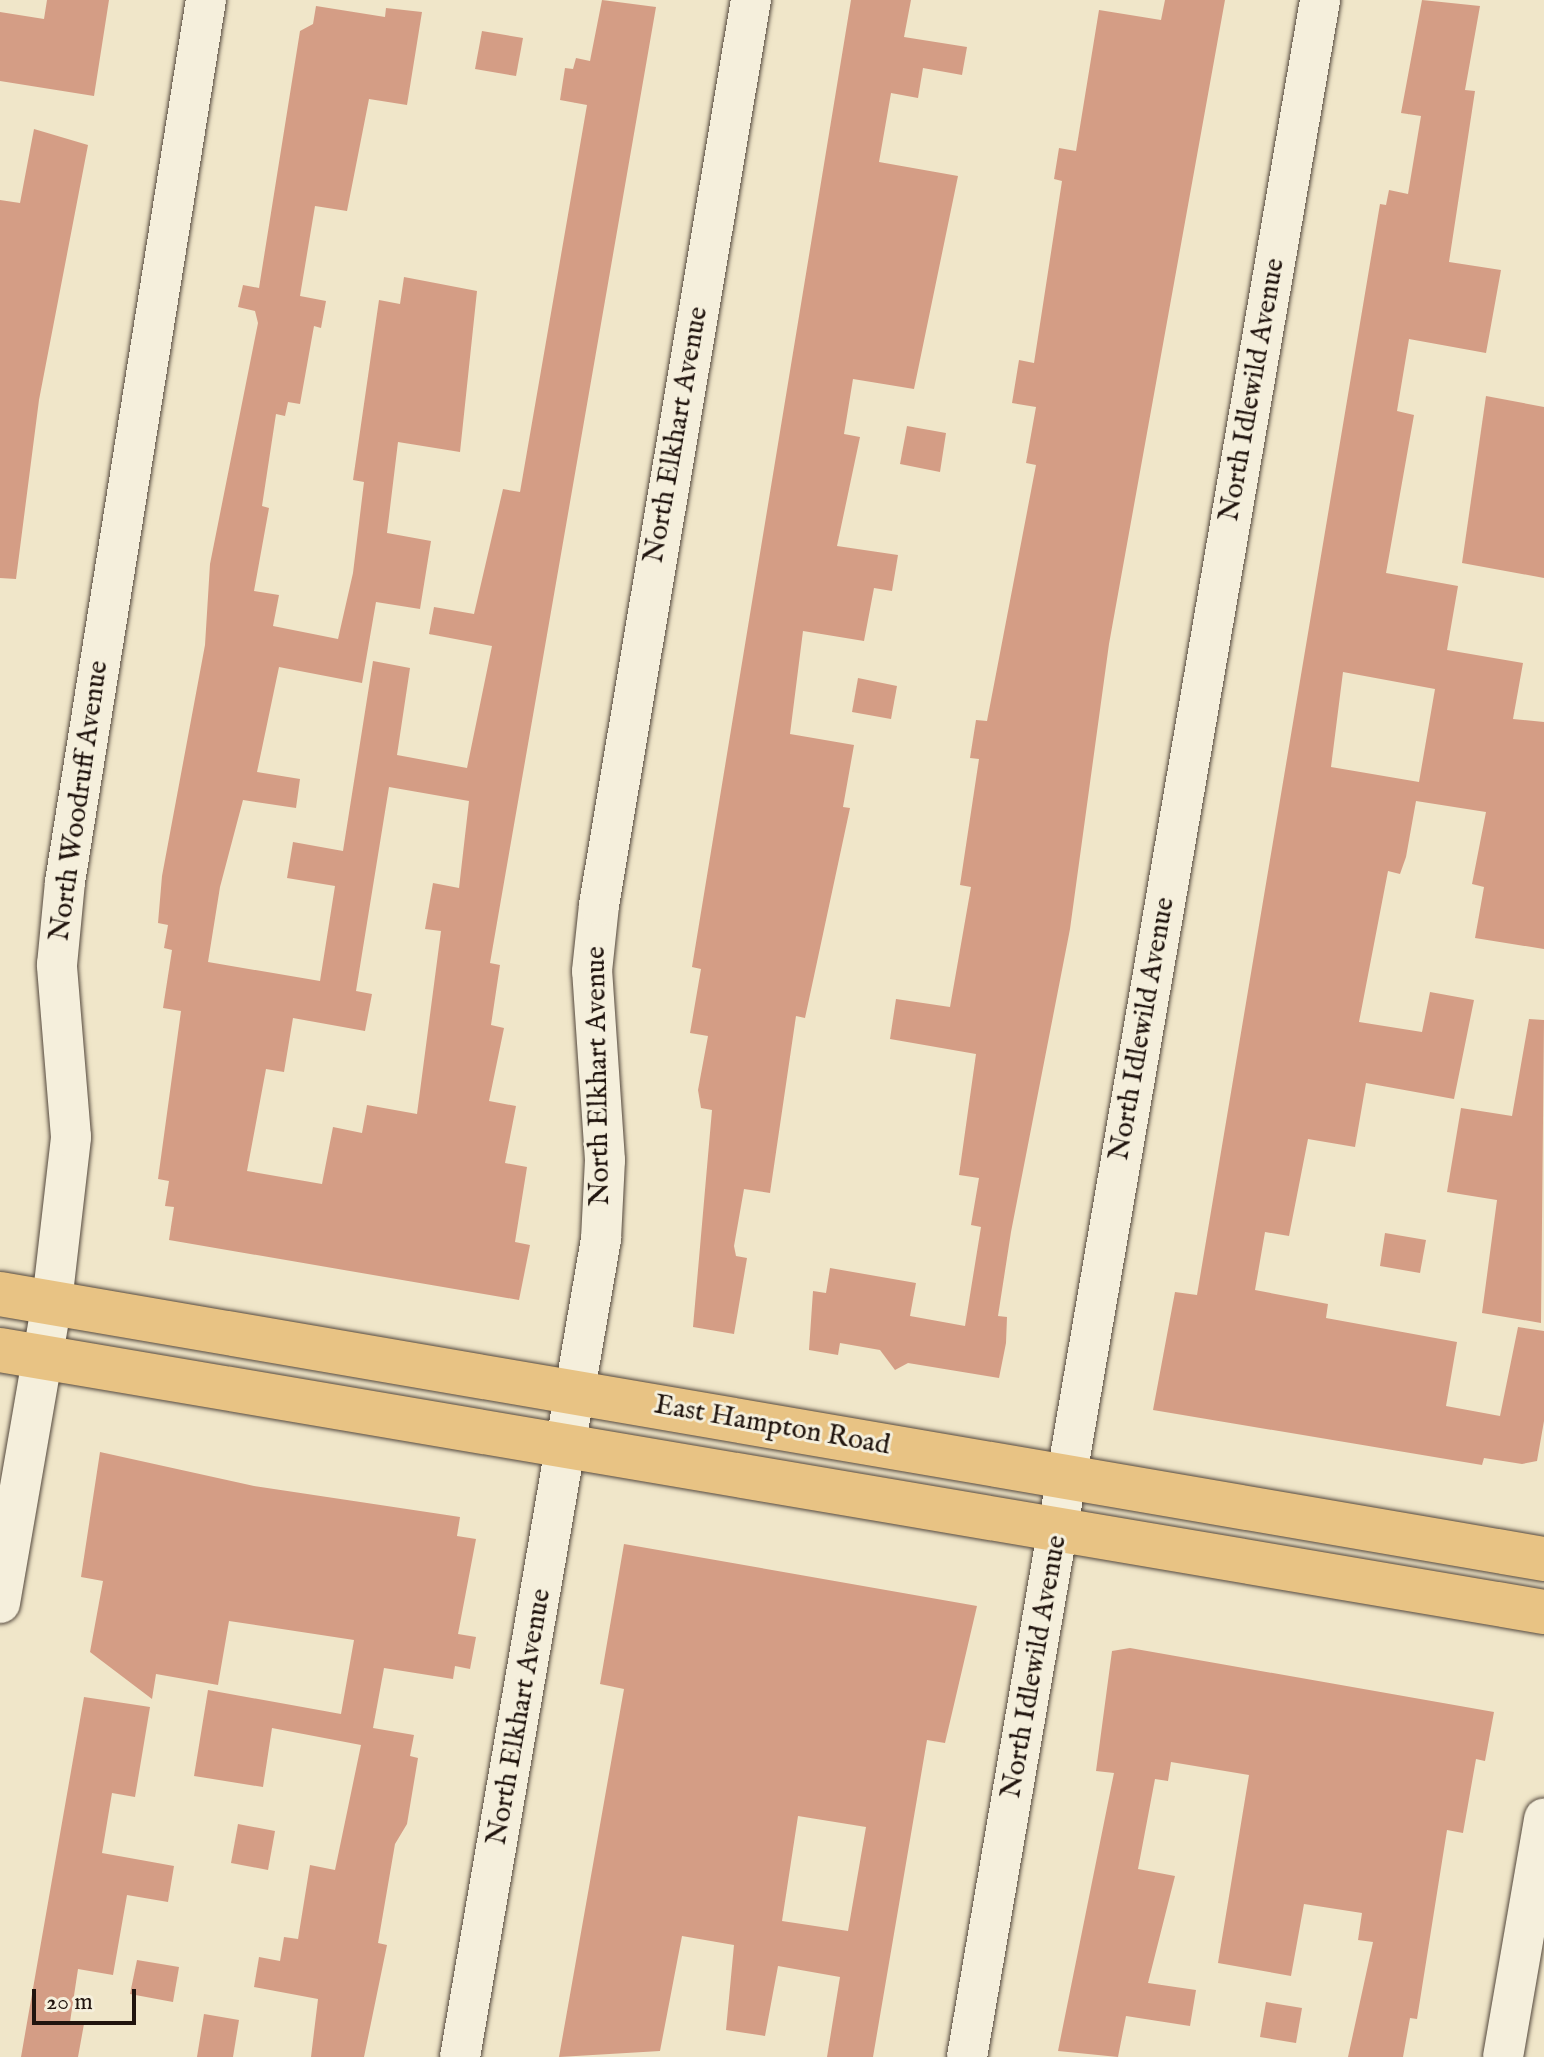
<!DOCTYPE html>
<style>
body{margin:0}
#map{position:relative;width:1544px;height:2057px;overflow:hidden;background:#f0e6c9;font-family:"IM FELL English",serif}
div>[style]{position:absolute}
.building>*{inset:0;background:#d49d85}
.roads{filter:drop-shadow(0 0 2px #54483d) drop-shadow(0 0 2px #54483d)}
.minor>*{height:40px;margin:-20px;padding:0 20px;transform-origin:20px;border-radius:20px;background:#f5efdc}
.major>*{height:44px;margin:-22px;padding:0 22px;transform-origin:22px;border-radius:22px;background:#e8c384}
span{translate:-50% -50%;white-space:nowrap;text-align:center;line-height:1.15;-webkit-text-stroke:6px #f5efdc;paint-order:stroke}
.street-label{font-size:28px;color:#20140e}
.scale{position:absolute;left:32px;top:1989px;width:104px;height:36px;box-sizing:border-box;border:4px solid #20140e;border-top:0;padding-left:10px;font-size:24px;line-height:28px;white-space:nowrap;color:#20140e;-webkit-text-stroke:6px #f5efdc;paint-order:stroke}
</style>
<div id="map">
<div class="building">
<div style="clip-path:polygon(47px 0,109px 0,94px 96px,0 81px,0 12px,44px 19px)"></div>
<div style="clip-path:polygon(evenodd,602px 0,656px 7px,490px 963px,500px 965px,491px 1025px,504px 1028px,489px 1101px,516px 1106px,505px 1163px,527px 1167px,515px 1242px,530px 1245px,519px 1300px,169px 1240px,174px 1207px,165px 1206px,169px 1181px,158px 1179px,181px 1011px,163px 1008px,172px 950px,164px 948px,168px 925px,158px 923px,162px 876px,205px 645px,210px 564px,258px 323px,255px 311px,238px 307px,243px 285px,259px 288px,300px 31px,313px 24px,316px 6px,385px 17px,386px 8px,422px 12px,407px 105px,369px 99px,347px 211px,315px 206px,300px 296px,326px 301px,321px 328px,314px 326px,300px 404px,288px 402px,285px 416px,276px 414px,262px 506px,269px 508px,254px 591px,279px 595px,273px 626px,338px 639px,353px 573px,364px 482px,353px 480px,379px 300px,400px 304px,404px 277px,477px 291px,460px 452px,398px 442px,387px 533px,431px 541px,420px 609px,376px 602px,362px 683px,279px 667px,257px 772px,300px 779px,296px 808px,243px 800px,220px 887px,208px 962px,320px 981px,335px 886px,287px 878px,293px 842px,343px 851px,373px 661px,410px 668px,397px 755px,467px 768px,492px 646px,429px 634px,434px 607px,474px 614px,503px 489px,520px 492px,587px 105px,560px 100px,565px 68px,573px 69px,576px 58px,590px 61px,602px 0,389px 787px,469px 801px,459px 888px,433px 883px,425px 929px,441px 931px,417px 1114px,367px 1105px,362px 1133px,333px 1127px,322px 1184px,247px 1171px,266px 1069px,284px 1072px,293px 1018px,365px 1031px,372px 994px,356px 991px,389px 787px)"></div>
<div style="clip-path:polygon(851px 0,911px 0,904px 37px,967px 47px,962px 75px,923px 68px,918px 98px,891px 93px,879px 162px,958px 176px,914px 389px,853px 379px,844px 434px,860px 437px,837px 546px,898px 555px,892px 591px,874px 588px,864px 641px,803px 631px,790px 734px,854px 745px,843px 807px,850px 808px,805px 1018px,796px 1016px,770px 1193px,744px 1189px,734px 1246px,736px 1256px,747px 1258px,734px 1334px,693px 1327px,712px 1110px,701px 1108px,698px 1090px,708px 1036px,690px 1033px,701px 969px,692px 967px)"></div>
<div style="clip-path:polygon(1165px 0,1225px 0,1109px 644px,1070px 929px,1011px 1232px,998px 1316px,1007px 1317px,1006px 1343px,999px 1378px,908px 1363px,895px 1370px,880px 1350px,840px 1343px,838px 1355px,809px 1350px,813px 1291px,826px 1293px,830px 1268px,916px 1283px,910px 1316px,965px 1326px,981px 1227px,971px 1225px,979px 1178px,959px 1175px,976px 1054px,890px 1039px,896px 999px,950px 1007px,971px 887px,960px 885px,979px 759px,970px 758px,976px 720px,987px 721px,1036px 465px,1026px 463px,1036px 407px,1012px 403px,1019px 360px,1034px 363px,1062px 181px,1054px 179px,1059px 148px,1076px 151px,1099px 10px,1161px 20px)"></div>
<div style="clip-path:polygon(evenodd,1422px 0,1480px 6px,1465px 90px,1475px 91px,1449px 262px,1501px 270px,1486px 353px,1409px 339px,1397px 411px,1414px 415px,1386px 573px,1458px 586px,1447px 650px,1523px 663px,1513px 719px,1544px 722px,1544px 949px,1475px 938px,1484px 887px,1472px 884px,1486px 812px,1416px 801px,1406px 857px,1400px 874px,1388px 871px,1359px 1022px,1422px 1032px,1430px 992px,1474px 1000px,1454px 1099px,1366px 1083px,1355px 1147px,1308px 1139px,1289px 1236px,1265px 1232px,1255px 1290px,1328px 1304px,1326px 1318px,1457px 1342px,1446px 1406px,1500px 1416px,1518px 1327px,1544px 1331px,1544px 1421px,1537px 1461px,1522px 1464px,1484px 1458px,1482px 1465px,1153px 1410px,1175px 1292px,1197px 1295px,1380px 204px,1386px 205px,1389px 190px,1408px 194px,1421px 116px,1401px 113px,1422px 0,1343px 672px,1435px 689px,1419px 782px,1331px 767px,1343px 672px)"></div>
<div style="clip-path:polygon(482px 31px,523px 38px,516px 76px,475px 69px)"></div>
<div style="clip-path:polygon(34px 129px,88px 145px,39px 400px,16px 579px,0 578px,0 200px,20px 203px)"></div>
<div style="clip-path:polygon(1486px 396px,1544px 407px,1544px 578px,1462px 563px)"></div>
<div style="clip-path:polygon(907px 426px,946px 433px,940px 472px,900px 464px)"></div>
<div style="clip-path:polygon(858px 678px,897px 686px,891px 719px,852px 712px)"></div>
<div style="clip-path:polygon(1529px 1019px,1544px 1020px,1541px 1323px,1482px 1313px,1497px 1200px,1447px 1192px,1461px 1108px,1512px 1116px)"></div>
<div style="clip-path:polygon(1385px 1233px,1426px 1240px,1420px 1273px,1380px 1266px)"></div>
<div style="clip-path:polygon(100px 1452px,254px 1486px,460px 1517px,457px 1536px,476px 1539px,458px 1634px,476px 1637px,470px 1669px,455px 1666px,453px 1679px,384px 1668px,373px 1728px,414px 1735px,410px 1756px,418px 1758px,407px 1824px,395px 1844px,378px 1943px,387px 1945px,364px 2057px,311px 2057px,318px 1999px,254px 1987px,259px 1957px,280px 1961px,284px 1937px,298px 1939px,310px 1865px,335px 1870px,361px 1745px,272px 1728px,263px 1787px,194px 1776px,208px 1690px,341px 1714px,354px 1640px,229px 1621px,218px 1685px,156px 1674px,152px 1699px,90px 1652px,103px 1581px,81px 1577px)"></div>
<div style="clip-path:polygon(evenodd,624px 1544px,977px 1606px,945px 1743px,927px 1740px,873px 2057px,827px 2057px,840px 1977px,778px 1966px,765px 2036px,726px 2030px,734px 1945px,682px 1936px,660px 2051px,559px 2057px,624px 1689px,600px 1684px,624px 1544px,798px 1816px,866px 1827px,848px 1931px,782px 1921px,798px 1816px)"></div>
<div style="clip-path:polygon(1130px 1648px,1494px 1712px,1485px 1761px,1476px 1759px,1463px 1833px,1447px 1830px,1417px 2019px,1410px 2018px,1403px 2057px,1348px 2057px,1373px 1942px,1358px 1940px,1362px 1913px,1304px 1904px,1291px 1976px,1218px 1963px,1249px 1775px,1171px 1762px,1168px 1781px,1155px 1779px,1138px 1869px,1175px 1876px,1148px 1983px,1196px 1990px,1190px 2026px,1126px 2016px,1118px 2057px,1058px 2051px,1114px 1773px,1096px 1771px,1112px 1651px)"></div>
<div style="clip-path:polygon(84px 1697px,150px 1707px,135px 1797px,112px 1793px,102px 1853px,174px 1866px,168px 1902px,127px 1895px,113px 1975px,78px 1969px,70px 2022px,84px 2024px,78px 2057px,21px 2057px)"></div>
<div style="clip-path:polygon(238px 1824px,275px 1831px,268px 1870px,231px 1863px)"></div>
<div style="clip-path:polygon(137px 1960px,179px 1967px,173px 2002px,130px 1994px)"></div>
<div style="clip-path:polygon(1266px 2002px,1302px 2008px,1296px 2043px,1260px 2037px)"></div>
<div style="clip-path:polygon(204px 2014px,239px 2020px,233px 2057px,197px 2057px)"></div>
</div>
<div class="roads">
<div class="minor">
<div style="left:0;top:1603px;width:305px;rotate:-80.2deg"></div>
<div style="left:52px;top:1302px;width:166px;rotate:-83.4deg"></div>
<div style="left:71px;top:1137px;width:173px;rotate:-94.7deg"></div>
<div style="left:57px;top:965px;width:83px;rotate:-84.5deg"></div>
<div style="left:65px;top:882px;width:893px;rotate:-80.92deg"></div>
<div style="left:460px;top:2057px;width:830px;rotate:-80.22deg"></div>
<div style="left:601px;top:1239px;width:79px;rotate:-87.1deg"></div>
<div style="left:605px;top:1160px;width:189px;rotate:-93.9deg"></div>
<div style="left:592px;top:971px;width:66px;rotate:-83.9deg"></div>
<div style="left:599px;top:905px;width:918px;rotate:-80.47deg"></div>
<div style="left:967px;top:2057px;width:2087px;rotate:-80.26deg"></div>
<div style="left:1503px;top:2057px;width:242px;rotate:-80.2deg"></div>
</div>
<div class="major">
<div style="left:0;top:1294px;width:1567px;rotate:9.74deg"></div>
<div style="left:0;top:1350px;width:1566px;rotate:9.63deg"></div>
</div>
</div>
<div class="street-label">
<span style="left:1253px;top:390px;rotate:-80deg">North Idlewild Avenue</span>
<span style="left:677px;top:435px;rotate:-80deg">North Elkhart Avenue</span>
<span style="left:80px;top:801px;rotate:-82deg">North Woodruff Avenue</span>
<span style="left:1143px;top:1029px;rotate:-80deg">North Idlewild Avenue</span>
<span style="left:599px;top:1076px;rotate:-91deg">North Elkhart Avenue</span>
<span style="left:772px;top:1426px;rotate:10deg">East Hampton Road</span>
<span style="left:1035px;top:1667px;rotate:-80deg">North Idlewild Avenue</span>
<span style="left:520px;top:1717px;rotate:-80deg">North Elkhart Avenue</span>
</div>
<div class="scale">20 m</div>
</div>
